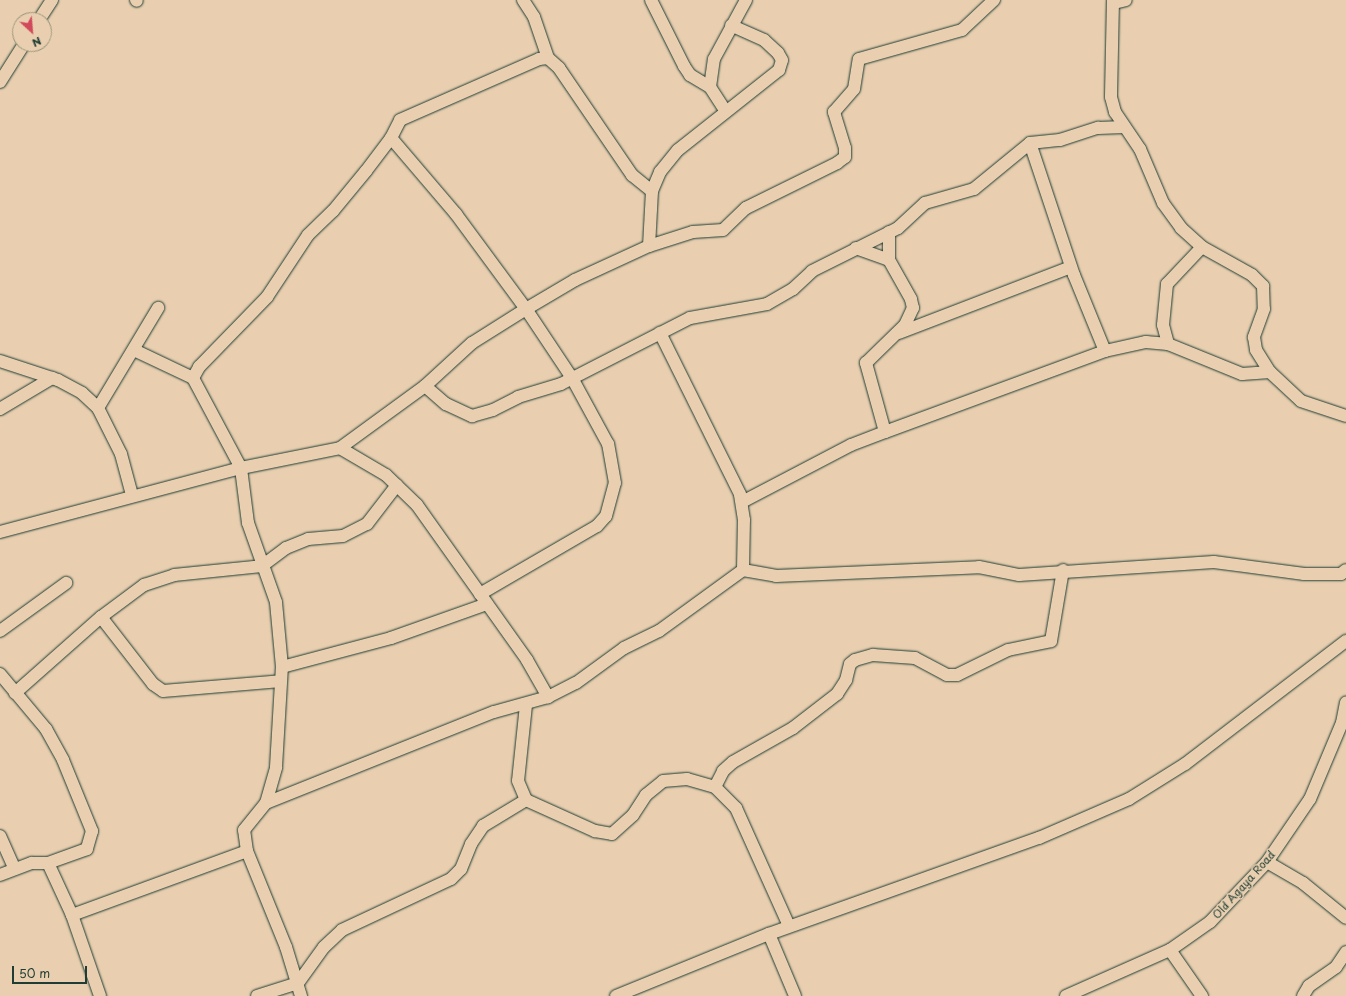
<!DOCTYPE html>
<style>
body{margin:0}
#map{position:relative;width:1346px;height:996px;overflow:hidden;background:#e9cfb0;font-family:"Playpen Sans",sans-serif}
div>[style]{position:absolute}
.roads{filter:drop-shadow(0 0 1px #1f3d34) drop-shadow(0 0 1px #1f3d34)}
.minor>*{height:12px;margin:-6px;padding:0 6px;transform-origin:6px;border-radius:6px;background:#e9cfb0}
span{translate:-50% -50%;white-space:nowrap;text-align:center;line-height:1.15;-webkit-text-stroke:3px #e9cfb0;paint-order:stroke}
.street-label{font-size:11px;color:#1f3d34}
.north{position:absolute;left:12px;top:12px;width:40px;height:40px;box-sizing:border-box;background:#e9cfb0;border:1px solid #98957e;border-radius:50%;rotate:154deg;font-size:11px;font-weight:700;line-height:16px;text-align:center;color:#1f3d34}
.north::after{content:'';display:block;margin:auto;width:14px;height:18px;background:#d1495b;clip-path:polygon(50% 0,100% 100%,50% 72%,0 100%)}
.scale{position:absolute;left:12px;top:966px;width:75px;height:18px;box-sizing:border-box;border:2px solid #1f3d34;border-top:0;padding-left:5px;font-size:12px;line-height:14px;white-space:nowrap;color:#1f3d34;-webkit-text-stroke:3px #e9cfb0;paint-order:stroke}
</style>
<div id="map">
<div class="roads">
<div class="minor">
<div style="left:136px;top:0;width:1px;rotate:45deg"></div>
<div style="left:523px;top:0;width:20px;rotate:57deg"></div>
<div style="left:534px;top:17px;width:43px;rotate:71.1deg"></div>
<div style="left:651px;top:0;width:74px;rotate:63.4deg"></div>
<div style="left:684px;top:66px;width:11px;rotate:56deg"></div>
<div style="left:690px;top:75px;width:23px;rotate:31deg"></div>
<div style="left:710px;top:87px;width:27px;rotate:57deg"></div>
<div style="left:1113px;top:0;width:97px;rotate:91.2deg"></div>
<div style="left:1111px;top:97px;width:16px;rotate:75deg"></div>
<div style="left:1115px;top:112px;width:45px;rotate:56deg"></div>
<div style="left:1140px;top:149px;width:59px;rotate:66.9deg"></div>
<div style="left:1163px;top:203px;width:31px;rotate:54deg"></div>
<div style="left:1181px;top:228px;width:28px;rotate:42deg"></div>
<div style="left:1202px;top:247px;width:57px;rotate:29.2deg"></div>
<div style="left:1252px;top:275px;width:16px;rotate:45deg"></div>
<div style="left:1263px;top:286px;width:23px;rotate:88deg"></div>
<div style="left:1264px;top:309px;width:30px;rotate:110deg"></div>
<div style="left:1254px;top:337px;width:13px;rotate:81deg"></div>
<div style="left:1256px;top:350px;width:26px;rotate:58deg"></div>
<div style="left:1270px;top:372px;width:42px;rotate:43.1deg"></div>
<div style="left:1301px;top:401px;width:47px;rotate:18.4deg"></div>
<div style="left:1114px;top:3px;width:12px;rotate:-14deg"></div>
<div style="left:39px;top:20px;width:24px;rotate:-57deg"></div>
<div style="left:0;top:82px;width:45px;rotate:-57.7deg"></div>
<div style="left:710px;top:87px;width:28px;rotate:-82deg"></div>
<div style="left:714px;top:59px;width:67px;rotate:-61.5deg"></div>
<div style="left:1030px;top:143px;width:139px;rotate:71.6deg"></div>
<div style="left:1074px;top:275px;width:82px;rotate:67.8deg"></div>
<div style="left:652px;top:191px;width:21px;rotate:-67deg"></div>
<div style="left:660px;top:172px;width:28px;rotate:-51deg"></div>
<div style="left:678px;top:150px;width:129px;rotate:-38.4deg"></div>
<div style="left:779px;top:70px;width:10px;rotate:-73deg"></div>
<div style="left:782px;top:60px;width:8px;rotate:-120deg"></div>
<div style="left:778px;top:53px;width:19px;rotate:-137deg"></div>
<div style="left:764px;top:40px;width:36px;rotate:-156deg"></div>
<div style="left:1202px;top:247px;width:51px;rotate:133.4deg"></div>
<div style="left:1167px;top:284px;width:41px;rotate:95.6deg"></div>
<div style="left:1163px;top:325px;width:20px;rotate:75deg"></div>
<div style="left:1168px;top:344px;width:80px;rotate:22.1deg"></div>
<div style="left:1242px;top:374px;width:28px;rotate:-4deg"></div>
<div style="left:856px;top:248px;width:35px;rotate:20deg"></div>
<div style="left:899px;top:333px;width:184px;rotate:-21deg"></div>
<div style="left:134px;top:350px;width:65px;rotate:25.4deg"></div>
<div style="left:0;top:361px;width:61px;rotate:18.1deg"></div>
<div style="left:58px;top:380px;width:27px;rotate:28deg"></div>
<div style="left:82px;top:393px;width:22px;rotate:43deg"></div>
<div style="left:98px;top:408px;width:51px;rotate:63.4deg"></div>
<div style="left:121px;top:454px;width:42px;rotate:75deg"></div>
<div style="left:425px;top:386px;width:28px;rotate:41deg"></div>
<div style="left:446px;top:404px;width:29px;rotate:25deg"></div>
<div style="left:472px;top:416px;width:22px;rotate:-16deg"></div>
<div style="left:493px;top:410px;width:28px;rotate:-27deg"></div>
<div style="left:518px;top:397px;width:45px;rotate:-16.8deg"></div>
<div style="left:561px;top:384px;width:145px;rotate:-27.1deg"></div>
<div style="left:690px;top:318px;width:78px;rotate:-10.3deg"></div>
<div style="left:767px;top:304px;width:30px;rotate:-30deg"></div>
<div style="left:793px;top:289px;width:26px;rotate:-43deg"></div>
<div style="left:812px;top:271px;width:96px;rotate:-26.6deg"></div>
<div style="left:898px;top:228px;width:37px;rotate:-43deg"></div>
<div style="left:925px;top:203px;width:51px;rotate:-15.9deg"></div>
<div style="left:974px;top:189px;width:72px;rotate:-39.4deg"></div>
<div style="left:1030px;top:143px;width:30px;rotate:-6deg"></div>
<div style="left:1060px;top:140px;width:40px;rotate:-18deg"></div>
<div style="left:1098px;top:128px;width:26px;rotate:-2deg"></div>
<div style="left:98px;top:408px;width:117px;rotate:-59deg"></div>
<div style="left:0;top:409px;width:61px;rotate:-30.8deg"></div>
<div style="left:885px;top:432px;width:234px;rotate:-20.2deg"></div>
<div style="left:1105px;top:351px;width:42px;rotate:-12.4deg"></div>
<div style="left:1146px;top:342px;width:22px;rotate:5deg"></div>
<div style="left:340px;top:448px;width:105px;rotate:-36.1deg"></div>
<div style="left:425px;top:386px;width:64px;rotate:-42.5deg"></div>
<div style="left:472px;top:343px;width:64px;rotate:-32.2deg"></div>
<div style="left:526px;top:309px;width:118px;rotate:-126.4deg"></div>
<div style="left:456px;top:214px;width:100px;rotate:-130.5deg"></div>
<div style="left:742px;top:502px;width:123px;rotate:-27.6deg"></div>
<div style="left:851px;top:445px;width:36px;rotate:-21deg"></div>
<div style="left:885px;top:432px;width:72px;rotate:-105.4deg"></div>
<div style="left:866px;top:363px;width:54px;rotate:-44.3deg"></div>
<div style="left:905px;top:325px;width:19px;rotate:-65deg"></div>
<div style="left:913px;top:308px;width:9px;rotate:-103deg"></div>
<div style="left:911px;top:299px;width:45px;rotate:-119.4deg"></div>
<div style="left:889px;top:260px;width:28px;rotate:-90deg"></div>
<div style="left:0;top:532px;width:249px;rotate:-14.9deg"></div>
<div style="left:241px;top:468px;width:101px;rotate:-11.4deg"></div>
<div style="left:340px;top:448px;width:53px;rotate:30.4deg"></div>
<div style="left:386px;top:475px;width:43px;rotate:44.1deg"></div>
<div style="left:417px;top:505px;width:190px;rotate:54.6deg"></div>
<div style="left:527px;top:660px;width:43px;rotate:60.4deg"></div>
<div style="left:743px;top:570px;width:34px;rotate:10deg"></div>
<div style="left:776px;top:576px;width:203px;rotate:-2.5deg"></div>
<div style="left:979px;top:567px;width:41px;rotate:11.3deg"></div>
<div style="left:1019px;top:575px;width:195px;rotate:-3.8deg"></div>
<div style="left:1214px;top:562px;width:91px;rotate:7.6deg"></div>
<div style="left:1304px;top:574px;width:37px"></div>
<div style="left:1341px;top:574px;width:6px;rotate:-39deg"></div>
<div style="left:480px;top:594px;width:135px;rotate:-30.2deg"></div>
<div style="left:597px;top:526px;width:13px;rotate:-48deg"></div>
<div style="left:606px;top:516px;width:34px;rotate:-75deg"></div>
<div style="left:615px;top:483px;width:40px;rotate:-100deg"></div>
<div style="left:608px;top:444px;width:75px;rotate:-118.6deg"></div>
<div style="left:572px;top:378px;width:83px;rotate:-123.7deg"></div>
<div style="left:526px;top:309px;width:57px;rotate:-30.6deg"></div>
<div style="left:575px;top:280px;width:81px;rotate:-24.7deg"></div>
<div style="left:649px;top:246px;width:46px;rotate:-17.7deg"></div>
<div style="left:693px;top:232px;width:30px;rotate:-4deg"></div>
<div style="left:723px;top:230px;width:32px;rotate:-44deg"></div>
<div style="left:746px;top:208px;width:102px;rotate:-26.3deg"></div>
<div style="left:837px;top:163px;width:10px;rotate:-37deg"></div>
<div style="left:845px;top:157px;width:9px;rotate:-90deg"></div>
<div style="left:845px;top:148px;width:38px;rotate:-107deg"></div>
<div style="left:834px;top:112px;width:30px;rotate:-49deg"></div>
<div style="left:854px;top:89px;width:30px;rotate:-81deg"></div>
<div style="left:859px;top:59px;width:107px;rotate:-15.7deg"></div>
<div style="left:962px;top:30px;width:44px;rotate:-43.2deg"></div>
<div style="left:101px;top:617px;width:85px;rotate:52.2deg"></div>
<div style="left:153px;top:684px;width:12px;rotate:35deg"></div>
<div style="left:163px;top:691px;width:118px;rotate:-4.8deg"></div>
<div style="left:0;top:631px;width:82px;rotate:-36deg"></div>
<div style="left:282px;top:667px;width:113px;rotate:-14.9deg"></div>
<div style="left:391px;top:638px;width:102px;rotate:-19.5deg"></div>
<div style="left:0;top:674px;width:72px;rotate:50.1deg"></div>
<div style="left:46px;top:729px;width:35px;rotate:61deg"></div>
<div style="left:63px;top:760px;width:77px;rotate:67.8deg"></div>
<div style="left:92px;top:831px;width:19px;rotate:106deg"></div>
<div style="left:87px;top:849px;width:41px;rotate:160.3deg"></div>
<div style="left:15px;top:693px;width:115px;rotate:-41.5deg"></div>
<div style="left:101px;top:617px;width:54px;rotate:-36.7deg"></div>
<div style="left:144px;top:585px;width:32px;rotate:-18deg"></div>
<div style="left:174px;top:575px;width:88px;rotate:-5.8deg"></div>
<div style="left:262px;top:566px;width:30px;rotate:-37deg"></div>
<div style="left:286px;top:548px;width:24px;rotate:-22deg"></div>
<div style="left:308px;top:539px;width:35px;rotate:-5deg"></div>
<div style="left:343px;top:536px;width:27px;rotate:-27deg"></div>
<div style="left:367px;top:524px;width:49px;rotate:-52.4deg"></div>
<div style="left:526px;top:705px;width:76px;rotate:96deg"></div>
<div style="left:518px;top:781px;width:21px;rotate:67deg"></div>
<div style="left:526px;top:800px;width:76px;rotate:24.2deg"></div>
<div style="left:595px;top:831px;width:17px;rotate:10deg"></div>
<div style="left:612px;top:834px;width:28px;rotate:-42deg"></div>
<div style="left:633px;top:815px;width:24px;rotate:-57deg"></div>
<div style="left:646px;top:795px;width:22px;rotate:-39deg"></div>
<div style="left:663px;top:781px;width:24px;rotate:-5deg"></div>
<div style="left:687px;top:779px;width:29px;rotate:16deg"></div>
<div style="left:715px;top:787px;width:30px;rotate:45deg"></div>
<div style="left:736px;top:808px;width:129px;rotate:65.8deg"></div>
<div style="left:715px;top:787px;width:18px;rotate:-63deg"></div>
<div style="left:723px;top:771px;width:13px;rotate:-42deg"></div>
<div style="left:733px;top:762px;width:69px;rotate:-29.5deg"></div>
<div style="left:793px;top:728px;width:56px;rotate:-37.7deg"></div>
<div style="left:837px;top:694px;width:17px;rotate:-57deg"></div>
<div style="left:846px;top:680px;width:16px;rotate:-76deg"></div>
<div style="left:850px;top:664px;width:6px;rotate:-39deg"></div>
<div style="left:855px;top:660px;width:19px;rotate:-16deg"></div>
<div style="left:873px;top:655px;width:42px;rotate:4.1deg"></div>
<div style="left:915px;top:658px;width:36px;rotate:28deg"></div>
<div style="left:947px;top:675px;width:10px"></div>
<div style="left:957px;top:675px;width:57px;rotate:-26.1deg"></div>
<div style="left:1008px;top:650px;width:44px;rotate:-11.8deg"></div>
<div style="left:1051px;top:641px;width:72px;rotate:-80.4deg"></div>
<div style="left:266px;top:803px;width:245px;rotate:-21.8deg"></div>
<div style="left:494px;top:712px;width:56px;rotate:-15.5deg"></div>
<div style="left:548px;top:697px;width:31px;rotate:-27deg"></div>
<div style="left:576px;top:683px;width:59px;rotate:-36.1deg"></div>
<div style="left:624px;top:648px;width:39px;rotate:-26deg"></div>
<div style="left:659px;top:631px;width:104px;rotate:-36deg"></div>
<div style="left:743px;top:570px;width:50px;rotate:-88.9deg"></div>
<div style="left:744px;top:520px;width:26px;rotate:-99deg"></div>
<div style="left:740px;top:494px;width:180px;rotate:-116.4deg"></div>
<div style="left:0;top:836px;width:36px;rotate:66deg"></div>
<div style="left:1267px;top:862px;width:42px;rotate:30.3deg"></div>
<div style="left:1303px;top:883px;width:55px;rotate:39.1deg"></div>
<div style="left:0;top:875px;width:34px;rotate:-21deg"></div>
<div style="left:32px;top:863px;width:16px"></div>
<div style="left:48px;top:863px;width:57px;rotate:65.2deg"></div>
<div style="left:72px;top:915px;width:186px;rotate:-20.1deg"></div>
<div style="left:72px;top:915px;width:86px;rotate:70.9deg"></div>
<div style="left:769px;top:934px;width:67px;rotate:67.2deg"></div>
<div style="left:1170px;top:950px;width:56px;rotate:55.2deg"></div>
<div style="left:257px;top:996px;width:43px;rotate:-17.6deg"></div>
<div style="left:298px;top:983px;width:44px;rotate:-54.2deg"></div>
<div style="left:324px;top:947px;width:25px;rotate:-43deg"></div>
<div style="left:342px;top:930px;width:120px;rotate:-25.1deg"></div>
<div style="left:451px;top:879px;width:14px;rotate:-45deg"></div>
<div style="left:461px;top:869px;width:27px;rotate:-68deg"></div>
<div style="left:471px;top:844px;width:22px;rotate:-56deg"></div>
<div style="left:483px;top:826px;width:50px;rotate:-31.2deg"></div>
<div style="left:301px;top:996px;width:51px;rotate:-107deg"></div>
<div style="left:286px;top:947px;width:104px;rotate:-112.1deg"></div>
<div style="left:247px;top:851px;width:21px;rotate:-98deg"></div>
<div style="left:244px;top:830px;width:35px;rotate:-51deg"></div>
<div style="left:266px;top:803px;width:37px;rotate:-74deg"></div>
<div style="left:276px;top:767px;width:100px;rotate:-86.6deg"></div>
<div style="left:282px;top:667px;width:65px;rotate:-95.3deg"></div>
<div style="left:276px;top:602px;width:84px;rotate:-109.5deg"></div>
<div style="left:248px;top:523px;width:55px;rotate:-97.3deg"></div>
<div style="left:241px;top:468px;width:102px;rotate:-118.1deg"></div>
<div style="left:193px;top:378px;width:13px;rotate:-61deg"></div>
<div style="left:199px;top:367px;width:98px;rotate:-45.8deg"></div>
<div style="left:267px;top:297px;width:74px;rotate:-56.5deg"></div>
<div style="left:308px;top:235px;width:35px;rotate:-44deg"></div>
<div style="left:333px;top:211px;width:52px;rotate:-50.5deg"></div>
<div style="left:366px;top:171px;width:41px;rotate:-52.9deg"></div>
<div style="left:391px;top:138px;width:20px;rotate:-63deg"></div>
<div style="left:400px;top:120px;width:152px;rotate:-23.7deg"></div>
<div style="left:539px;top:59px;width:9px;rotate:-6deg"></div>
<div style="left:548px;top:58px;width:15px;rotate:42deg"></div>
<div style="left:559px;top:68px;width:130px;rotate:55.7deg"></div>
<div style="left:632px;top:175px;width:26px;rotate:39deg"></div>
<div style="left:652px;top:191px;width:55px;rotate:93.1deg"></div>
<div style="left:616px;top:996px;width:165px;rotate:-22.1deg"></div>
<div style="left:769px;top:934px;width:287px;rotate:-19.6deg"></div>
<div style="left:1039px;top:838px;width:98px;rotate:-23.4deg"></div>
<div style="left:1129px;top:799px;width:66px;rotate:-32deg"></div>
<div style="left:1185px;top:764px;width:203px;rotate:-37.4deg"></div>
<div style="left:1066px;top:996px;width:114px;rotate:-23.9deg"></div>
<div style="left:1170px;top:950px;width:49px;rotate:-35deg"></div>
<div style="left:1210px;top:922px;width:83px;rotate:-46.5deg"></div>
<div style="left:1267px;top:862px;width:76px;rotate:-55.7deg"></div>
<div style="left:1310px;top:799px;width:82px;rotate:-67.2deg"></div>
<div style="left:1342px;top:723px;width:21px;rotate:-79deg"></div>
<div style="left:1303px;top:996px;width:12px;rotate:-59deg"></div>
<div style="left:1309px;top:986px;width:33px;rotate:-35deg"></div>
<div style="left:1336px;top:967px;width:18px;rotate:-56deg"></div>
</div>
</div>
<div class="street-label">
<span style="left:1244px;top:885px;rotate:-48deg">Old Agaya Road</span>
</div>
<div class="north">N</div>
<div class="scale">50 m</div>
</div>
